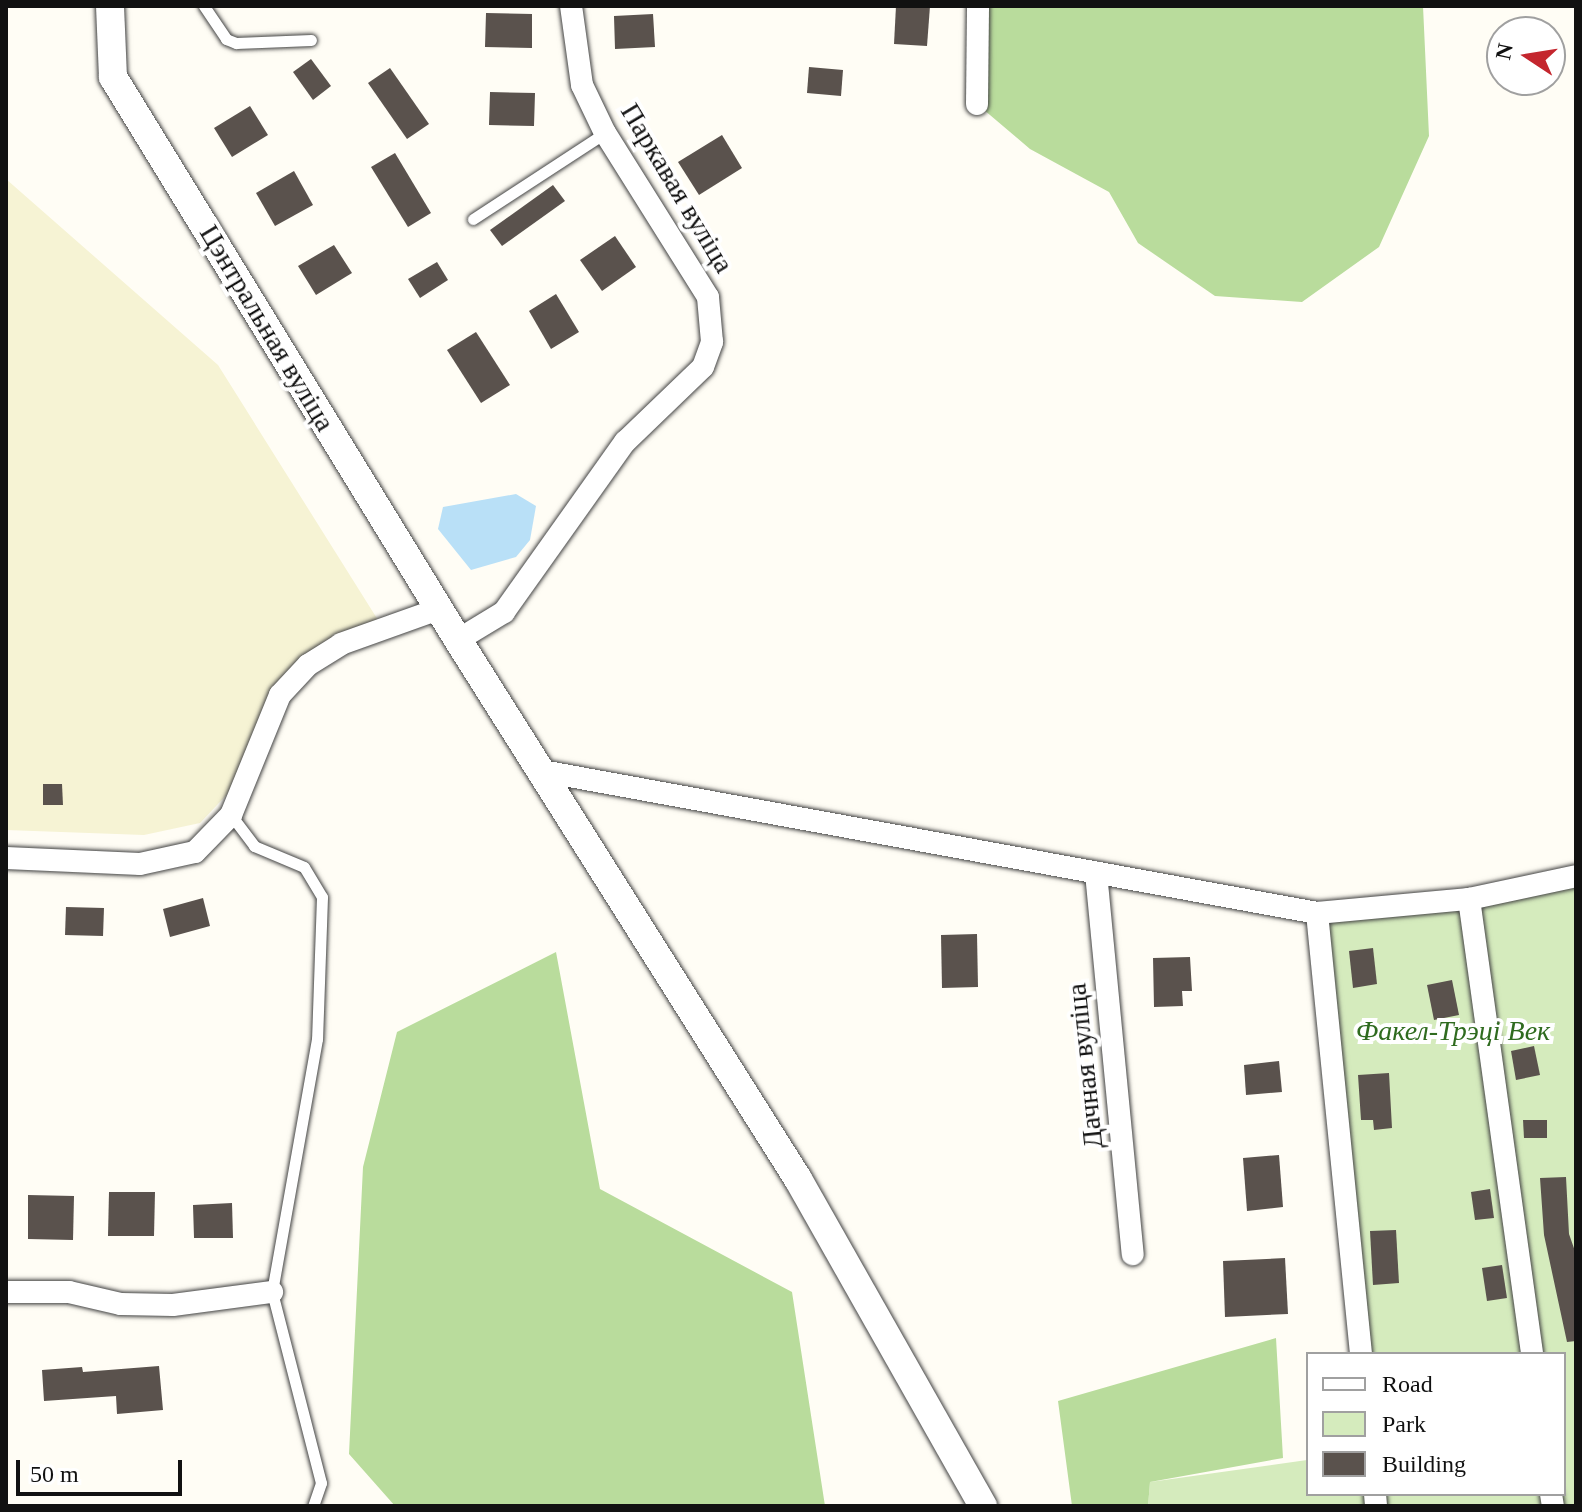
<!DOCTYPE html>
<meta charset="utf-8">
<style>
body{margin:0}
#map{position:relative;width:1582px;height:1512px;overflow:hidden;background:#fffdf5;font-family:Georgia,serif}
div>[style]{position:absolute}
.farmland>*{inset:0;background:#f6f3d4}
.green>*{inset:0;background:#d5ebbd}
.forest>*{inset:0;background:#b9dc9c}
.water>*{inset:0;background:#b9e0f7}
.building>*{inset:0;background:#5a524d}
.roads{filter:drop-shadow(0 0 2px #444) drop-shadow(0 0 2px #444)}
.service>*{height:11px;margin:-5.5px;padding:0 5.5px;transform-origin:5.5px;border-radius:5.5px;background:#fff}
.minor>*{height:22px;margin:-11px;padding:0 11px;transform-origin:11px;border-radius:11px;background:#fff}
.tertiary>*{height:28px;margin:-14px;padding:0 14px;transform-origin:14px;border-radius:14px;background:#fff}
span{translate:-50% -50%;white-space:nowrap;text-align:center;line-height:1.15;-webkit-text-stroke:8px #fff;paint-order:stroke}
.street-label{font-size:28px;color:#111}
.park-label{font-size:28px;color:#2f6b1f;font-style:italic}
.frame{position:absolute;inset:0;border:8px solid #111;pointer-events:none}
.legend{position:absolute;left:1306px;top:1352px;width:260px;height:144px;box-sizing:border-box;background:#fff;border:2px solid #a0a0a0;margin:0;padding:10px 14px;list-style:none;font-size:24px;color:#111}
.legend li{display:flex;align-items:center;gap:16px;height:40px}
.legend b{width:40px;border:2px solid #a0a0a0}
.north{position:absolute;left:1486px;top:16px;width:80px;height:80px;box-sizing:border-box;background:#fff;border:2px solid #a0a0a0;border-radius:50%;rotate:282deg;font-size:22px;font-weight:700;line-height:32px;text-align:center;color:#111}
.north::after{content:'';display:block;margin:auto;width:28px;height:36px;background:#c4262e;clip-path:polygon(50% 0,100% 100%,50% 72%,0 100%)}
.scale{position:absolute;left:16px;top:1460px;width:166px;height:36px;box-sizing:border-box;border:4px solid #111;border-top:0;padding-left:10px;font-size:24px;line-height:28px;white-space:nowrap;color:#111;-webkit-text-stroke:6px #fff;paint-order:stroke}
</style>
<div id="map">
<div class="farmland">
<div style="clip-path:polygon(6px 179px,218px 365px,383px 628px,308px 665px,235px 786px,200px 823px,144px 835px,6px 830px)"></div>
</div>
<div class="green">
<div style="clip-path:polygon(1576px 876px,1576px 1506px,1148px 1506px,1150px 1482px,1307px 1460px,1308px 1494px,1564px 1494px,1564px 1354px,1361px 1354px,1317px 913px)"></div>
</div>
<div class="forest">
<div style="clip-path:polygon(978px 6px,1423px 6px,1429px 136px,1379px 247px,1302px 302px,1215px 296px,1138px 243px,1109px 192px,1030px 149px,977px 104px)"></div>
<div style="clip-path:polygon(556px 952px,600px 1189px,792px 1292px,825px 1506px,395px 1506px,349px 1454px,363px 1167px,397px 1032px)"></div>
<div style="clip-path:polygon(1276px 1338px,1283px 1458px,1150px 1482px,1148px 1506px,1072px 1506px,1058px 1401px)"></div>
</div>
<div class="water">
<div style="clip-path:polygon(516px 494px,536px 506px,530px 540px,516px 557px,471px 570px,438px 529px,443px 507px)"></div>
</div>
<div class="building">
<div style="clip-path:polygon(896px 6px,930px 6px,927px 46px,894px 44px)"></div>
<div style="clip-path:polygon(486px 13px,532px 14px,532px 48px,485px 47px)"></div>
<div style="clip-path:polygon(653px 14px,655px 47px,615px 49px,614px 16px)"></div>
<div style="clip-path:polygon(311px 59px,331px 86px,313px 100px,293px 72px)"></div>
<div style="clip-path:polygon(809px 67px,843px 70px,841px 96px,807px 93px)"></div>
<div style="clip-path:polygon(390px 68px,429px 124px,407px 139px,368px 83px)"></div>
<div style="clip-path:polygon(490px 92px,535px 93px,534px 126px,489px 125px)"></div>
<div style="clip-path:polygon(250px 106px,268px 135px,232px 157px,214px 128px)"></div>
<div style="clip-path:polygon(722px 135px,742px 168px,699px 195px,678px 162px)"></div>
<div style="clip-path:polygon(395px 153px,431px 213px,408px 227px,371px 167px)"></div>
<div style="clip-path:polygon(294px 171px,313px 205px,275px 226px,256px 193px)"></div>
<div style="clip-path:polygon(553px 185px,565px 201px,502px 246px,490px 230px)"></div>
<div style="clip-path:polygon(615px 236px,636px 267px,602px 291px,580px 260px)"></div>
<div style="clip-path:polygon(334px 245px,352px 273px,316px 295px,298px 266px)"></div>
<div style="clip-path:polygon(437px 262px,448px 280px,420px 298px,408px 279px)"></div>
<div style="clip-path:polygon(556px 294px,579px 332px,551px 349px,529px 311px)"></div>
<div style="clip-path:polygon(476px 332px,510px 385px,481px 403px,447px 350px)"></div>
<div style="clip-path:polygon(43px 784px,62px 784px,63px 805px,43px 805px)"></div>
<div style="clip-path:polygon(203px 898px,210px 926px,170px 937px,163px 909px)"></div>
<div style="clip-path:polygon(66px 907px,104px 908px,103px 936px,65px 935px)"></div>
<div style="clip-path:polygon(977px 934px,978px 987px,942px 988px,941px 935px)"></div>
<div style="clip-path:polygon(1373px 948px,1377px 984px,1353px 988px,1349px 951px)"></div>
<div style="clip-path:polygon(1190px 957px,1192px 991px,1182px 991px,1183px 1006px,1154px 1007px,1153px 958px)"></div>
<div style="clip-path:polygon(1452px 980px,1459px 1015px,1434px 1020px,1427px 985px)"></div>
<div style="clip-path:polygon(1534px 1046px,1540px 1075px,1516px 1080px,1511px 1051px)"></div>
<div style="clip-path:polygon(1279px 1061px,1282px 1092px,1246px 1095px,1244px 1065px)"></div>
<div style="clip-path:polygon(1389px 1073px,1392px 1128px,1374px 1130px,1373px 1120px,1361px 1120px,1358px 1075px)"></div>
<div style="clip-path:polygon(1523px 1120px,1547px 1120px,1547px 1138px,1524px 1138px)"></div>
<div style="clip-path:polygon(1279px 1155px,1283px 1207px,1247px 1211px,1243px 1158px)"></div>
<div style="clip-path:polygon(1566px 1177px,1569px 1234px,1576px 1254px,1576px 1341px,1567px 1342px,1544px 1235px,1540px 1178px)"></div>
<div style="clip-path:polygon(1490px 1189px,1494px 1218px,1475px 1220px,1471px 1192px)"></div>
<div style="clip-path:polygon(109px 1192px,155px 1192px,154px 1236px,108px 1236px)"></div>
<div style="clip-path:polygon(28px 1195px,74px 1196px,73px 1240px,28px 1239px)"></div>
<div style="clip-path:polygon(232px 1203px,233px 1238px,194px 1238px,193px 1205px)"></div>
<div style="clip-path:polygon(1396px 1230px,1399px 1283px,1373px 1285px,1370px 1231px)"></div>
<div style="clip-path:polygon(1285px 1258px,1288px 1314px,1225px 1317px,1223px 1261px)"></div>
<div style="clip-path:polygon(1502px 1265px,1507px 1298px,1487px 1301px,1482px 1268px)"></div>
<div style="clip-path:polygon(159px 1366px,163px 1410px,117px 1414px,116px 1396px,44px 1401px,42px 1370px,82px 1367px,83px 1372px)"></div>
</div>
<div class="roads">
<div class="service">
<div style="left:204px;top:6px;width:40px;rotate:56deg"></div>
<div style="left:226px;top:39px;width:11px;rotate:22deg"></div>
<div style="left:236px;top:43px;width:75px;rotate:-2.3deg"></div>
<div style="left:473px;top:219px;width:158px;rotate:-33.1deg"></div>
<div style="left:231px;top:815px;width:39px;rotate:53deg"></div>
<div style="left:254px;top:846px;width:54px;rotate:22.8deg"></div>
<div style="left:304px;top:867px;width:35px;rotate:59deg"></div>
<div style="left:322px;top:897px;width:142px;rotate:92deg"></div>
<div style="left:317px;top:1039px;width:257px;rotate:100.1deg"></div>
<div style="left:272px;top:1292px;width:197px;rotate:75.6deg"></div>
<div style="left:321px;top:1483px;width:24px;rotate:109deg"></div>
</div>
<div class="minor">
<div style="left:977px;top:104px;width:98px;rotate:-89.4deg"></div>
<div style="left:458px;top:640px;width:54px;rotate:-31.3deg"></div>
<div style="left:504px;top:612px;width:209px;rotate:-54.6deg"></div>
<div style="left:625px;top:442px;width:108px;rotate:-43.9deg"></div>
<div style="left:703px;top:367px;width:27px;rotate:-70deg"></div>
<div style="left:712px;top:342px;width:45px;rotate:-95.1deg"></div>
<div style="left:708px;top:297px;width:194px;rotate:-122.1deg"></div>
<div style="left:605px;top:133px;width:53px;rotate:-115.6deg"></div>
<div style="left:582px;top:85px;width:80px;rotate:-97.9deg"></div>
<div style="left:542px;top:771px;width:788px;rotate:10.38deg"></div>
<div style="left:1317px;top:913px;width:153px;rotate:-5.3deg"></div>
<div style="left:1469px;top:899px;width:109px;rotate:-12.1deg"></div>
<div style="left:6px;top:858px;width:134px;rotate:2.6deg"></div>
<div style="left:140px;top:864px;width:56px;rotate:-12.3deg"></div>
<div style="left:195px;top:852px;width:52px;rotate:-45.8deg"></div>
<div style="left:231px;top:815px;width:130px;rotate:-67.8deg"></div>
<div style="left:280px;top:695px;width:41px;rotate:-47deg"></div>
<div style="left:308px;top:665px;width:39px;rotate:-32deg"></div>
<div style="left:341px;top:644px;width:104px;rotate:-19.7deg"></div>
<div style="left:1096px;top:873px;width:383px;rotate:84.5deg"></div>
<div style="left:1469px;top:899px;width:459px;rotate:82.1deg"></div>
<div style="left:1317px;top:913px;width:443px;rotate:84.3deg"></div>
<div style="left:6px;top:1292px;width:63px"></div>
<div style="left:69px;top:1292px;width:53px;rotate:13deg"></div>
<div style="left:121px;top:1304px;width:52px;rotate:1.1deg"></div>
<div style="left:173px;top:1305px;width:100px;rotate:-7.5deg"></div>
<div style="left:1375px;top:1494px;width:12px;rotate:85deg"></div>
<div style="left:1551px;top:1494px;width:12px;rotate:81deg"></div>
</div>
<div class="tertiary">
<div style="left:110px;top:6px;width:71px;rotate:87.6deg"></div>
<div style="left:113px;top:77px;width:660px;rotate:58.5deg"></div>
<div style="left:458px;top:640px;width:637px;rotate:57.76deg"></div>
<div style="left:798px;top:1179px;width:376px;rotate:60.5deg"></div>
</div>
</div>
<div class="street-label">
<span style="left:677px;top:188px;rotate:59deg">Паркавая вуліца</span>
<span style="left:267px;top:328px;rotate:59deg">Цэнтральная вуліца</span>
<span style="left:1085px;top:1066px;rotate:-96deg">Дачная вуліца</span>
</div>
<div class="park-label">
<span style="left:1453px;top:1031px">Факел-Трэці Век</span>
</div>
<div class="frame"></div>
<ul class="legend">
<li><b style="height:10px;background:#fff"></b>Road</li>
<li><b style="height:22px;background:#d5ebbd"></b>Park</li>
<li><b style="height:22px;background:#5a524d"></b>Building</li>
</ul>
<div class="north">N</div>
<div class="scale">50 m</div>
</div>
